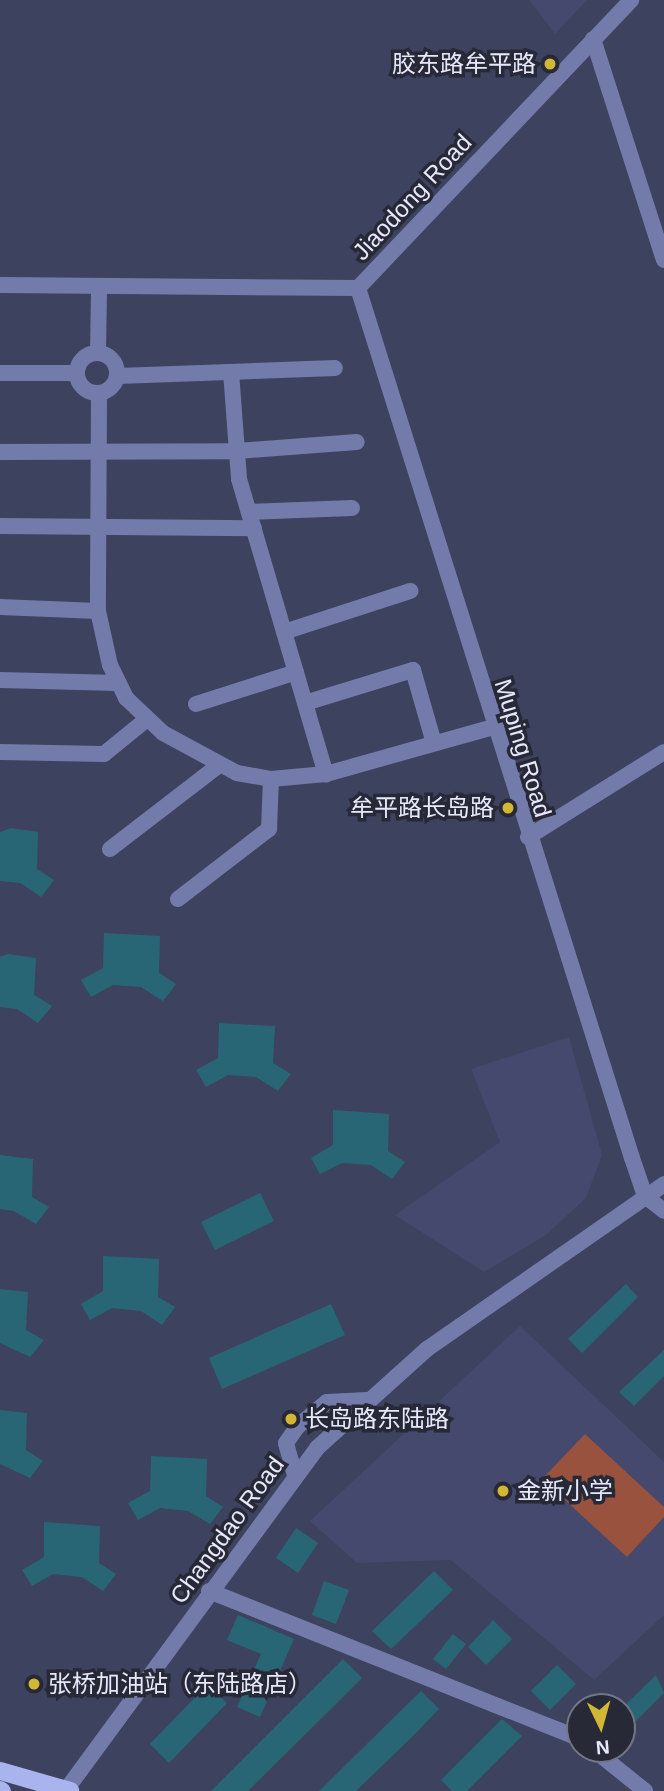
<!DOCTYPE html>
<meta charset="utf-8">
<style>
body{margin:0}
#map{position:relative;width:664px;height:1791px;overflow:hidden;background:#3d425f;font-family:Arial,"Noto Sans SC",sans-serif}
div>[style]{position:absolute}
.built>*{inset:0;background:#44496d}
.green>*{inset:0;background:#98523e}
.building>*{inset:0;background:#296675}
.minor>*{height:16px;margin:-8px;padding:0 8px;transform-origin:8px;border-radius:8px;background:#737bab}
.minor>.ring{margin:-8px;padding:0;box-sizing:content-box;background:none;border:16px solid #737bab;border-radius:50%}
.major>*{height:18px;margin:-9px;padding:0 9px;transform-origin:9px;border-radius:9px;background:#a9b3ee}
.dots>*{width:19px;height:19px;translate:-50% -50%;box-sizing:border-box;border:4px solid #272937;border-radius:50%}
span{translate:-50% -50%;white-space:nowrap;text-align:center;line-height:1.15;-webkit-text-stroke:7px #272937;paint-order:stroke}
.poi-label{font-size:24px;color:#e6e9fc}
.right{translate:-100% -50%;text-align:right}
.left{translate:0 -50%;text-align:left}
.street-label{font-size:24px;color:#e6e9fc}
.north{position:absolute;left:566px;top:1693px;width:70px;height:70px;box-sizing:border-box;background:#272937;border:2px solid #737686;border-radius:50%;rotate:175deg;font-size:19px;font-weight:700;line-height:28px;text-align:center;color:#e6e9fc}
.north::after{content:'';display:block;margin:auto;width:24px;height:32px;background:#d2b736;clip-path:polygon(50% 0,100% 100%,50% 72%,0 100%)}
</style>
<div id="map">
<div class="built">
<div style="clip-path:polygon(529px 0,587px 0,555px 34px)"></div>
<div style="clip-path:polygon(569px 1037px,602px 1155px,586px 1198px,546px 1235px,484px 1272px,395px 1215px,500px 1142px,471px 1069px)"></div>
<div style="clip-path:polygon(520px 1326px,664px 1462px,664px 1615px,594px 1680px,451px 1560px,357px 1563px,310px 1521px)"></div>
</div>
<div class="green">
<div style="clip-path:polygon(585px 1434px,664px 1507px,664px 1517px,627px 1557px,542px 1479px)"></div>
</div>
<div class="building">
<div style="clip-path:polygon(11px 828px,38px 832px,37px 869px,54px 880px,41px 897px,20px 883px,0 881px,0 832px)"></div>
<div style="clip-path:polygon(104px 933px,160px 936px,159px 973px,176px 984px,163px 1001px,141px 987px,113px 985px,91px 997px,81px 980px,103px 968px)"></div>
<div style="clip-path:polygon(8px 954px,36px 958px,34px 995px,52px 1006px,38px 1023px,17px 1009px,0 1007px,0 957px)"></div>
<div style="clip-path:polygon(219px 1023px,275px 1026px,273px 1063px,291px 1074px,278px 1091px,256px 1077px,228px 1075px,206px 1087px,196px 1070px,218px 1058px)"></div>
<div style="clip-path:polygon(333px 1110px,389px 1114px,388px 1151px,405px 1162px,392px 1179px,371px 1165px,342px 1163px,320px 1174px,311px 1158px,333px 1145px)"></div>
<div style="clip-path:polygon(0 1155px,33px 1159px,32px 1197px,49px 1207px,36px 1224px,14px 1211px,0 1209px)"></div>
<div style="clip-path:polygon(260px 1193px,274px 1221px,215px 1250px,201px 1222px)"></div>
<div style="clip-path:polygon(103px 1256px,159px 1259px,158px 1297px,175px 1307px,162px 1325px,141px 1311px,112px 1308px,90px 1320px,81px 1304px,103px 1291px)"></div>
<div style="clip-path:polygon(626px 1284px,638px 1297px,582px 1353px,568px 1339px)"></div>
<div style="clip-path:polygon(0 1289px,28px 1292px,26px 1330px,44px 1340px,30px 1357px,0 1343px)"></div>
<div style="clip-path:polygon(331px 1304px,345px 1335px,222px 1389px,209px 1358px)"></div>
<div style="clip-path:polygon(664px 1350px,664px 1376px,634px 1406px,619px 1392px)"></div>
<div style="clip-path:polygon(0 1410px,27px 1413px,26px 1450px,43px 1461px,30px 1478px,0 1464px)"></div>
<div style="clip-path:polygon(151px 1456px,207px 1459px,206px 1496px,223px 1507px,210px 1524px,188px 1511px,160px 1508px,138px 1520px,128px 1503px,150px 1491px)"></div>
<div style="clip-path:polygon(44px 1522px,100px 1526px,99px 1563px,116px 1574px,103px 1591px,82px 1577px,53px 1574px,32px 1586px,22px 1570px,44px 1557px)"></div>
<div style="clip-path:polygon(296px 1528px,318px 1543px,298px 1573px,276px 1558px)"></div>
<div style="clip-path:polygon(434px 1571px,453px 1590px,391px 1649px,372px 1631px)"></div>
<div style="clip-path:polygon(324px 1581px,349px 1590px,336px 1624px,312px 1615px)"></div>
<div style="clip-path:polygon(238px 1615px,294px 1639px,260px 1717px,237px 1707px,261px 1654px,227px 1640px)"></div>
<div style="clip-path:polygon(493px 1620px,512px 1639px,486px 1665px,468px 1647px)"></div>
<div style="clip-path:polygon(453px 1634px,466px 1644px,446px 1669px,433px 1659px)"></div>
<div style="clip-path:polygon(343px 1659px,362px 1678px,337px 1703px,248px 1791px,211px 1791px)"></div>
<div style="clip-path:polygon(557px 1665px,576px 1684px,550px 1710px,531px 1691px)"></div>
<div style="clip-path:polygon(656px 1675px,664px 1693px,622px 1735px,622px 1708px)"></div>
<div style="clip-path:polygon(208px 1684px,227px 1703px,169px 1763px,150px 1744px)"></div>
<div style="clip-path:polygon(421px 1691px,439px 1709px,414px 1735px,356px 1791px,319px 1791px)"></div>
<div style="clip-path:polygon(502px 1719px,522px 1736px,467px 1791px,452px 1791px,441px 1780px)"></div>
</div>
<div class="minor">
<div style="left:593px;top:39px;width:232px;rotate:72.2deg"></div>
<div style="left:0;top:285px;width:358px;rotate:0.5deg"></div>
<div style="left:358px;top:288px;width:397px;rotate:-46.5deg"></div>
<div style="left:358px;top:288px;width:912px;rotate:72.52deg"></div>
<div style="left:632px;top:1158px;width:40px;rotate:71.1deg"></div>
<div style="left:645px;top:1196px;width:24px;rotate:38deg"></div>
<div class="ring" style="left:77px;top:353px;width:24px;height:24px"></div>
<div style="left:98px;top:353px;width:67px;rotate:-89.1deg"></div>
<div style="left:231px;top:372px;width:107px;rotate:85.7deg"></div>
<div style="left:239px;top:479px;width:308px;rotate:73.6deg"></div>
<div style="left:326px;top:774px;width:173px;rotate:-15.7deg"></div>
<div style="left:0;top:373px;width:77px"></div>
<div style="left:118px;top:376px;width:217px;rotate:-2.1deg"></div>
<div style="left:99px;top:394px;width:217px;rotate:90.3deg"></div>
<div style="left:98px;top:611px;width:55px;rotate:77.5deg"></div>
<div style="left:110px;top:665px;width:37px;rotate:64deg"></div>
<div style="left:126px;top:698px;width:51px;rotate:43.4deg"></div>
<div style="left:163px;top:733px;width:84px;rotate:28.4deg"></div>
<div style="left:237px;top:773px;width:35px;rotate:10deg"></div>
<div style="left:271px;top:779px;width:55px;rotate:-5.2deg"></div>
<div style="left:0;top:452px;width:237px;rotate:-0.2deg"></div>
<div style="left:237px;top:451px;width:120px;rotate:-4.3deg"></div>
<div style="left:249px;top:512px;width:103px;rotate:-2.2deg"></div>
<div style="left:0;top:526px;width:254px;rotate:0.5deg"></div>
<div style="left:0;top:607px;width:98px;rotate:2.3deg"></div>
<div style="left:284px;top:632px;width:133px;rotate:-18deg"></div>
<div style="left:0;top:680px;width:118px;rotate:1.5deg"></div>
<div style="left:305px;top:703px;width:113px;rotate:-17deg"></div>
<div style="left:413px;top:670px;width:76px;rotate:74deg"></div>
<div style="left:196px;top:704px;width:105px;rotate:-17.7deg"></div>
<div style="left:0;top:752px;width:104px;rotate:1.1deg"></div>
<div style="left:104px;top:754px;width:55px;rotate:-39.1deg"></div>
<div style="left:528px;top:837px;width:160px;rotate:-32deg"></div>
<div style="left:110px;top:849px;width:138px;rotate:-37.6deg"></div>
<div style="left:178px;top:899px;width:115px;rotate:-37.6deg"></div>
<div style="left:269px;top:829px;width:50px;rotate:-87.7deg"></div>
<div style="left:295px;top:1475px;width:33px;rotate:-106deg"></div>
<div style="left:286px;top:1443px;width:19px;rotate:-55deg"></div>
<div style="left:297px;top:1427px;width:39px;rotate:-40deg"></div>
<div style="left:327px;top:1402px;width:40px;rotate:-2.9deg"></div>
<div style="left:209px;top:1591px;width:399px;rotate:21.7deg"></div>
<div style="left:593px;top:1749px;width:67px;rotate:38.9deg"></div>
<div style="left:66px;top:1790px;width:424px;rotate:-53.7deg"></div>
<div style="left:317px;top:1448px;width:148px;rotate:-42deg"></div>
<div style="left:427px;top:1349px;width:289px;rotate:-34.8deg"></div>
</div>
<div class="major">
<div style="left:0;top:1771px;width:73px;rotate:15.9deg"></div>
<div style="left:0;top:1790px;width:2px;rotate:27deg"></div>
</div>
<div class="dots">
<div style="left:550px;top:64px;background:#d2b736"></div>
<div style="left:508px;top:808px;background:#d2b736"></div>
<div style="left:291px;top:1419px;background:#d2b736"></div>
<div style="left:503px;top:1491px;background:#d2b736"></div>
<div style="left:34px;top:1684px;background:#d2b736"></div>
</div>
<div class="poi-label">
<span class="right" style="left:536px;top:64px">胶东路牟平路</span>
<span class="right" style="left:494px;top:808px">牟平路长岛路</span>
<span class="left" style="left:305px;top:1419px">长岛路东陆路</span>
<span class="left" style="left:517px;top:1491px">金新小学</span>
<span class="left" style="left:48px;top:1684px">张桥加油站（东陆路店）</span>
</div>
<div class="street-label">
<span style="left:412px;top:197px;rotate:-47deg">Jiaodong Road</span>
<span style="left:523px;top:748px;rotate:73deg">Muping Road</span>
<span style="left:227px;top:1530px;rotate:-54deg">Changdao Road</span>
</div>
<div class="north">N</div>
</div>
